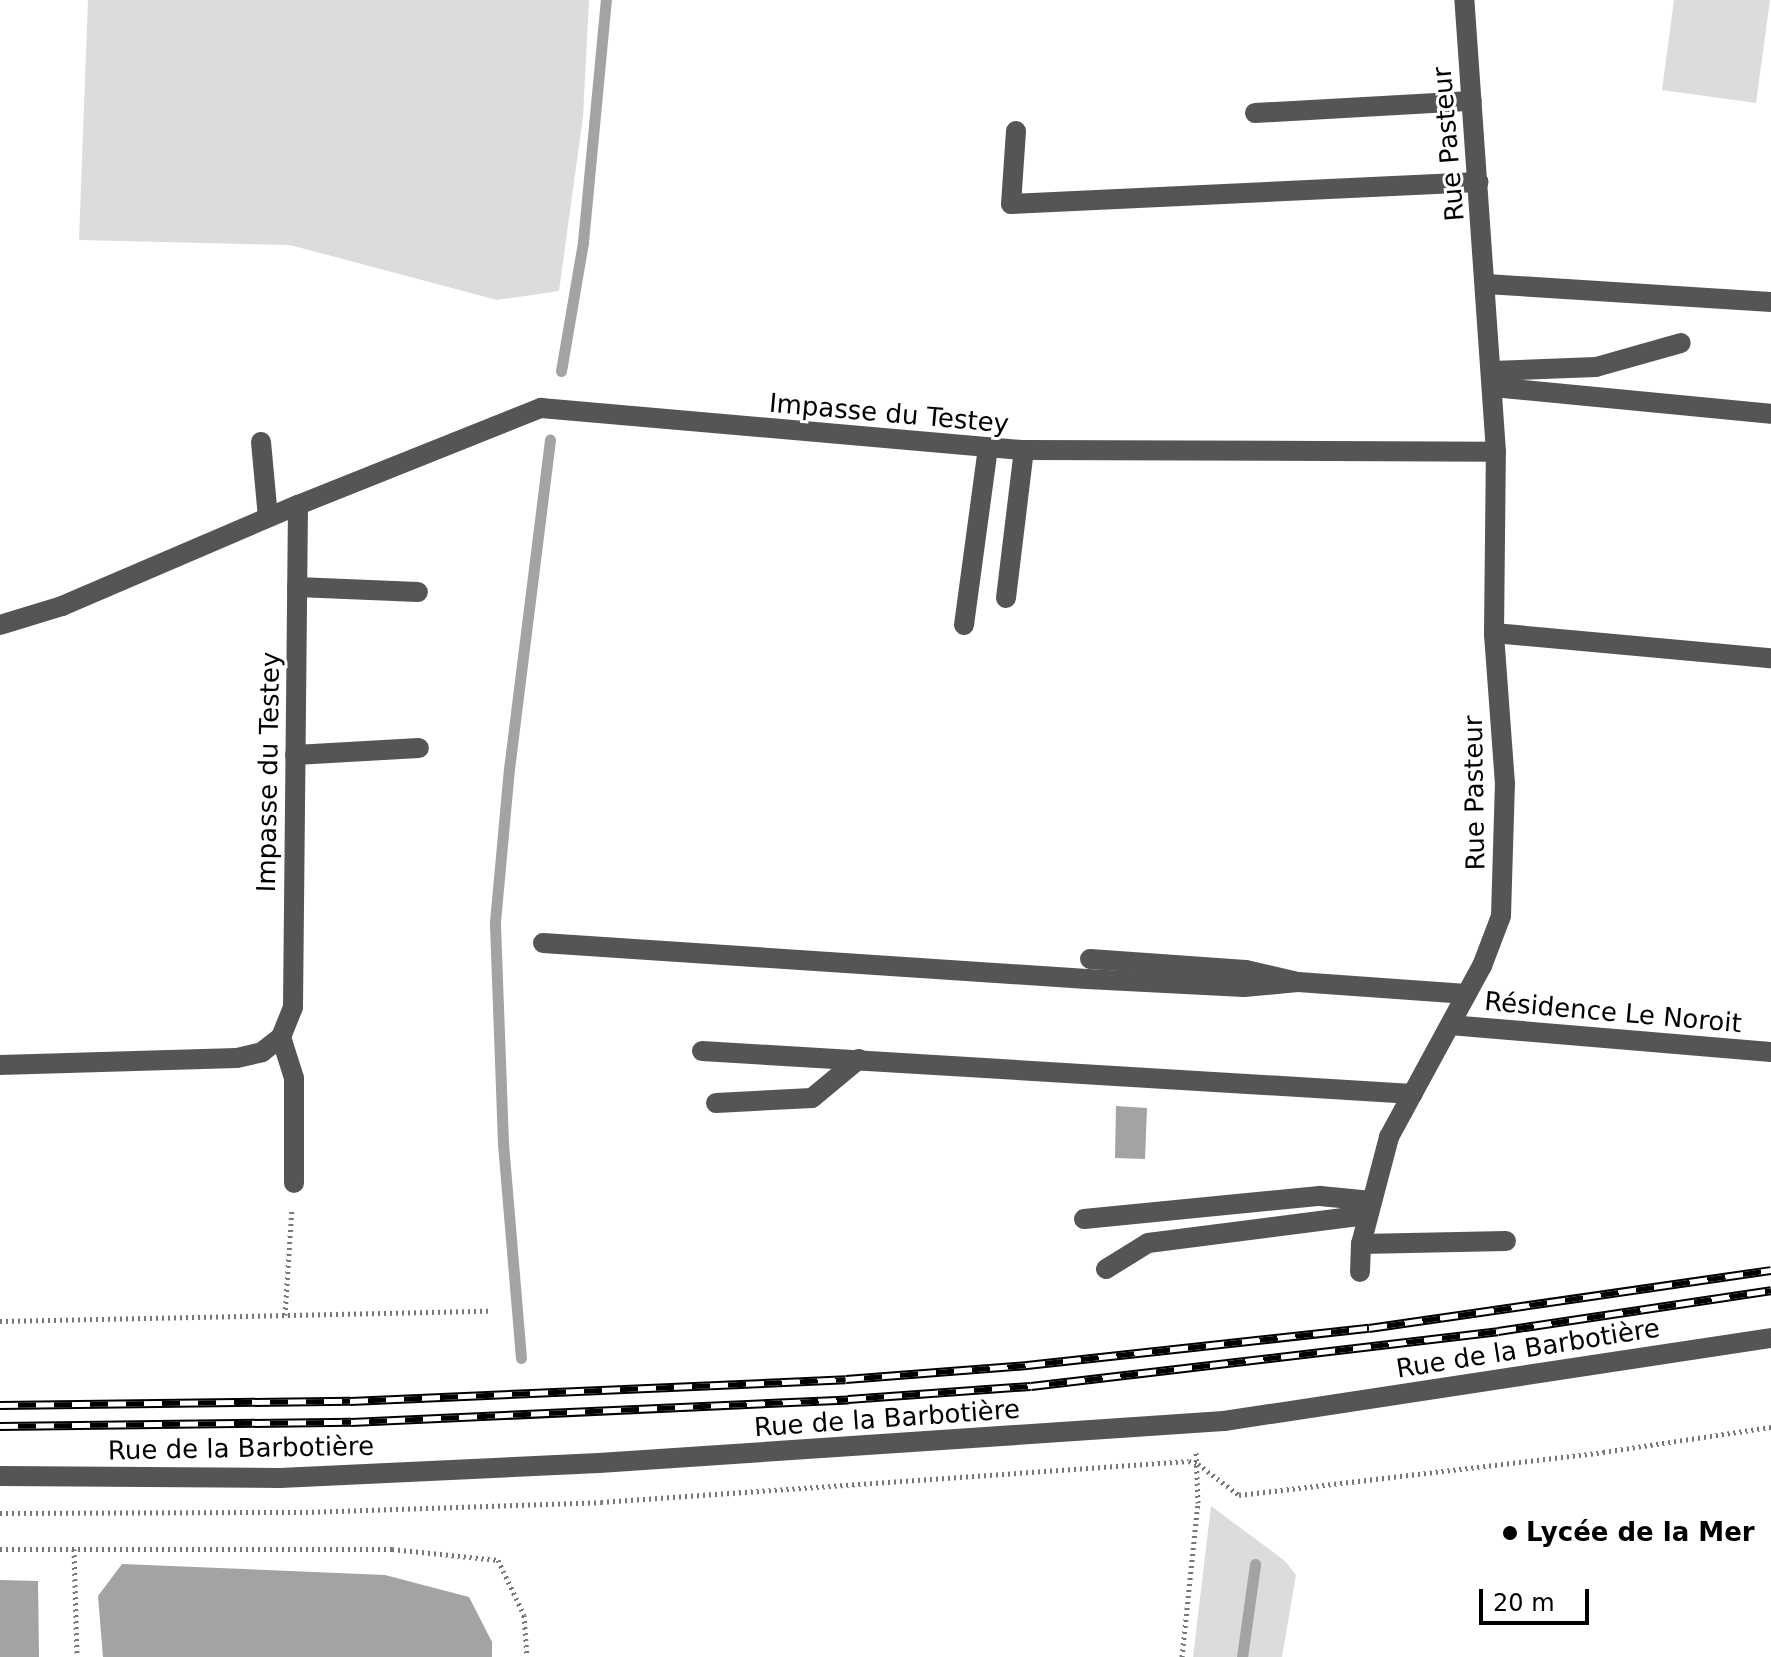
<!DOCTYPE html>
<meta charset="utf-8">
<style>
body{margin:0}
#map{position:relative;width:1771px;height:1657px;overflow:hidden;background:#fff;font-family:"DejaVu Sans",sans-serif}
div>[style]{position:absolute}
.green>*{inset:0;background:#dcdcdc}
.water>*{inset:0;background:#a3a3a3}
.stream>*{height:11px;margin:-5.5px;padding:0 5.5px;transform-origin:5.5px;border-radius:5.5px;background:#a3a3a3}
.path>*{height:5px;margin-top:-2.5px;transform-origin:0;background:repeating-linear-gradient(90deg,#777 0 2px,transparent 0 6px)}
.minor>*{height:20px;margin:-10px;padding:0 10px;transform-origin:10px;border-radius:10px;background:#555}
.rail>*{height:9px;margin-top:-4.5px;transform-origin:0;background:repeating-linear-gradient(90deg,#fff 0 18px,#000 0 36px);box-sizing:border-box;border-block:2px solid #000}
.dots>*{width:22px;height:22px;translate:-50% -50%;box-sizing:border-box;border:4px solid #fff;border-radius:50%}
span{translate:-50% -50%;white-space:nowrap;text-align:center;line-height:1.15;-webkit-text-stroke:6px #fff;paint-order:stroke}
.street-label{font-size:26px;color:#000}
.poi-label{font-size:26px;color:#000;font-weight:700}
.left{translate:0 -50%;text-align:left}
.scale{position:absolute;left:1479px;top:1589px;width:110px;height:36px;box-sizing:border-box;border:4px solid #000;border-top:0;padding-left:10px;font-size:24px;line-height:28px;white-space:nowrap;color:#000;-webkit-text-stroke:6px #fff;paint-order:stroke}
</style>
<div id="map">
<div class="green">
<div style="clip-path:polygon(88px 0,589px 0,583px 117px,559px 291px,497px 300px,290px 245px,79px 240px)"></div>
<div style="clip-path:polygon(1674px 0,1770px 0,1756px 103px,1662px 90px)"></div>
<div style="clip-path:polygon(1211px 1506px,1285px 1561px,1296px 1575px,1282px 1657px,1193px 1657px)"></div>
</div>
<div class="water">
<div style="clip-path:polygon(1116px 1106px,1147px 1108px,1145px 1159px,1115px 1158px)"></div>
<div style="clip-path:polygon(122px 1564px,385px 1575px,469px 1597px,492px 1642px,492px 1657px,103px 1657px,98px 1596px)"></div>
<div style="clip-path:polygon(0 1580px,38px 1581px,39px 1657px,0 1657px)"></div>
</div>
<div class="stream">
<div style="left:561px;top:371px;width:131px;rotate:-80.3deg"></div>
<div style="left:583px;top:242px;width:243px;rotate:-84.6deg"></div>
<div style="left:521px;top:1358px;width:216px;rotate:-94.8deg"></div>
<div style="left:503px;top:1143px;width:221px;rotate:-92.1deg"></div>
<div style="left:495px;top:922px;width:154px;rotate:-84.8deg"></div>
<div style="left:509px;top:769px;width:332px;rotate:-82.9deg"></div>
<div style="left:1242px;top:1657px;width:94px;rotate:-82deg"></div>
</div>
<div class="path">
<div style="left:285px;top:1315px;width:107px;rotate:-86.3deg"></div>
<div style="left:0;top:1321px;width:488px;rotate:-1.2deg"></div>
<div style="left:0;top:1513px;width:306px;rotate:-0.2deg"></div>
<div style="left:306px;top:1512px;width:295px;rotate:-1.9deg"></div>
<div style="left:601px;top:1502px;width:589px;rotate:-3.99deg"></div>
<div style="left:1189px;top:1461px;width:9px;rotate:18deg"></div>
<div style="left:1198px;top:1464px;width:51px;rotate:37.1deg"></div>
<div style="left:1239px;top:1495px;width:367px;rotate:-6.7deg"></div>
<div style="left:1603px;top:1452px;width:170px;rotate:-8.5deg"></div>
<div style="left:0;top:1549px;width:392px"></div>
<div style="left:392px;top:1549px;width:107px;rotate:5.9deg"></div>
<div style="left:498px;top:1560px;width:61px;rotate:64.7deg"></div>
<div style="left:524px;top:1615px;width:42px;rotate:85.9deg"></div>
<div style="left:74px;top:1549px;width:108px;rotate:88.4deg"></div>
<div style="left:1182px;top:1657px;width:155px;rotate:-84.1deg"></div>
<div style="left:1198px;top:1503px;width:52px;rotate:-92.2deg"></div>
</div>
<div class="minor">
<div style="left:1255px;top:113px;width:217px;rotate:-3.2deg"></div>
<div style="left:1016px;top:131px;width:73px;rotate:93.9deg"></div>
<div style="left:1011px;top:204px;width:468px;rotate:-2.7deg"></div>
<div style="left:1486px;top:284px;width:286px;rotate:3.6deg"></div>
<div style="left:1492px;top:371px;width:104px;rotate:-2.2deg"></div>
<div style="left:1596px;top:367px;width:88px;rotate:-15.8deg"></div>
<div style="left:1493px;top:387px;width:279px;rotate:5.5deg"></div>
<div style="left:261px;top:442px;width:75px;rotate:84.7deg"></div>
<div style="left:297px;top:587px;width:121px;rotate:2.4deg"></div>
<div style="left:1006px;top:598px;width:149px;rotate:-83.1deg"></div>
<div style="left:0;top:625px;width:65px;rotate:-17deg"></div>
<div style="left:62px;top:606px;width:257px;rotate:-23.2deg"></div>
<div style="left:298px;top:505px;width:262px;rotate:-21.8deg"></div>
<div style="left:541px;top:408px;width:485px;rotate:5deg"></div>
<div style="left:1024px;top:450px;width:472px;rotate:0.2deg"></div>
<div style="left:964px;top:625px;width:179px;rotate:-82.3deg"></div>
<div style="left:1494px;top:633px;width:278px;rotate:5.2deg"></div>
<div style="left:295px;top:755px;width:124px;rotate:-3.2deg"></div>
<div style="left:543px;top:943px;width:545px;rotate:3.79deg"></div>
<div style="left:1087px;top:979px;width:157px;rotate:2.9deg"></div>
<div style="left:1244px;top:987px;width:54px;rotate:-5.3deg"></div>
<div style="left:1090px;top:959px;width:156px;rotate:4deg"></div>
<div style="left:1246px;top:970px;width:53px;rotate:13deg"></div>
<div style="left:1298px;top:982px;width:169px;rotate:4.1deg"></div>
<div style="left:1450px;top:1025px;width:322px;rotate:4.8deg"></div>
<div style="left:281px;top:1037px;width:43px;rotate:72.4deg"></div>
<div style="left:294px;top:1078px;width:105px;rotate:90deg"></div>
<div style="left:702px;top:1051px;width:712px;rotate:3.46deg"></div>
<div style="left:0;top:1065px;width:237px;rotate:-1.7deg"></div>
<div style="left:237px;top:1058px;width:26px;rotate:-13deg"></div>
<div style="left:262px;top:1052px;width:24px;rotate:-38deg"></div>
<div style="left:281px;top:1037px;width:32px;rotate:-68deg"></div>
<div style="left:293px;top:1007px;width:502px;rotate:-89.43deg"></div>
<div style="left:716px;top:1103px;width:96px;rotate:-3deg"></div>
<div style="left:812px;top:1098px;width:61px;rotate:-39.7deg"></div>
<div style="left:1084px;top:1219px;width:237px;rotate:-5.6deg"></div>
<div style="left:1320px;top:1196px;width:52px;rotate:5.5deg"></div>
<div style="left:1361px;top:1244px;width:145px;rotate:-1.2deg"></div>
<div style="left:1106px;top:1269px;width:49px;rotate:-31.8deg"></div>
<div style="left:1148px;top:1243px;width:222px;rotate:-7.3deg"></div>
<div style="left:1360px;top:1272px;width:28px;rotate:-88deg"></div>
<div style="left:1361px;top:1244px;width:111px;rotate:-75.3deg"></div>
<div style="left:1389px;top:1137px;width:195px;rotate:-61.5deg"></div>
<div style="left:1482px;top:966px;width:53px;rotate:-69.2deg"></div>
<div style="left:1501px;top:916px;width:132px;rotate:-88.3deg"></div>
<div style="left:1505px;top:784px;width:151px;rotate:-94.2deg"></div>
<div style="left:1494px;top:633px;width:181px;rotate:-89.4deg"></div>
<div style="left:1496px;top:452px;width:453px;rotate:-94deg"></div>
<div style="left:0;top:1476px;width:280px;rotate:0.4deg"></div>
<div style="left:280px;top:1478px;width:319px;rotate:-2.7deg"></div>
<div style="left:599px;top:1463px;width:626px;rotate:-3.84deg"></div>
<div style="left:1224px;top:1421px;width:553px;rotate:-8.63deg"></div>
</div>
<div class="rail">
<div style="left:0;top:1405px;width:350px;rotate:-0.7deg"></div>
<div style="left:350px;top:1401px;width:496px;rotate:-2.5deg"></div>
<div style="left:846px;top:1379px;width:182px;rotate:-4.4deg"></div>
<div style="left:1027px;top:1365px;width:344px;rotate:-6.2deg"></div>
<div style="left:1369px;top:1328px;width:406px;rotate:-8.2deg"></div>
<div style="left:0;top:1426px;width:351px;rotate:-0.7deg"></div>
<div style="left:351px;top:1422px;width:498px;rotate:-2.6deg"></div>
<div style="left:848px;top:1399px;width:183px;rotate:-4.1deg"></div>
<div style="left:1031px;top:1386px;width:470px;rotate:-6.7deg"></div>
<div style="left:1498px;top:1331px;width:276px;rotate:-8.5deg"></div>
</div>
<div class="dots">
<div style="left:1510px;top:1533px;background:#000"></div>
</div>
<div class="street-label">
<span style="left:1449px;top:144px;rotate:-95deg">Rue Pasteur</span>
<span style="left:889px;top:414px;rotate:5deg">Impasse du Testey</span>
<span style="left:269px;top:772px;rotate:-89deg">Impasse du Testey</span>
<span style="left:1475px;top:793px;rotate:-91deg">Rue Pasteur</span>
<span style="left:1613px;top:1013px;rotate:5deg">Résidence Le Noroit</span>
<span style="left:1528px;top:1349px;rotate:-9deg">Rue de la Barbotière</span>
<span style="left:887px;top:1419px;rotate:-4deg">Rue de la Barbotière</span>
<span style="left:241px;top:1449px;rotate:-1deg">Rue de la Barbotière</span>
</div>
<div class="poi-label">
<span class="left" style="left:1526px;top:1533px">Lycée de la Mer</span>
</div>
<div class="scale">20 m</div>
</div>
